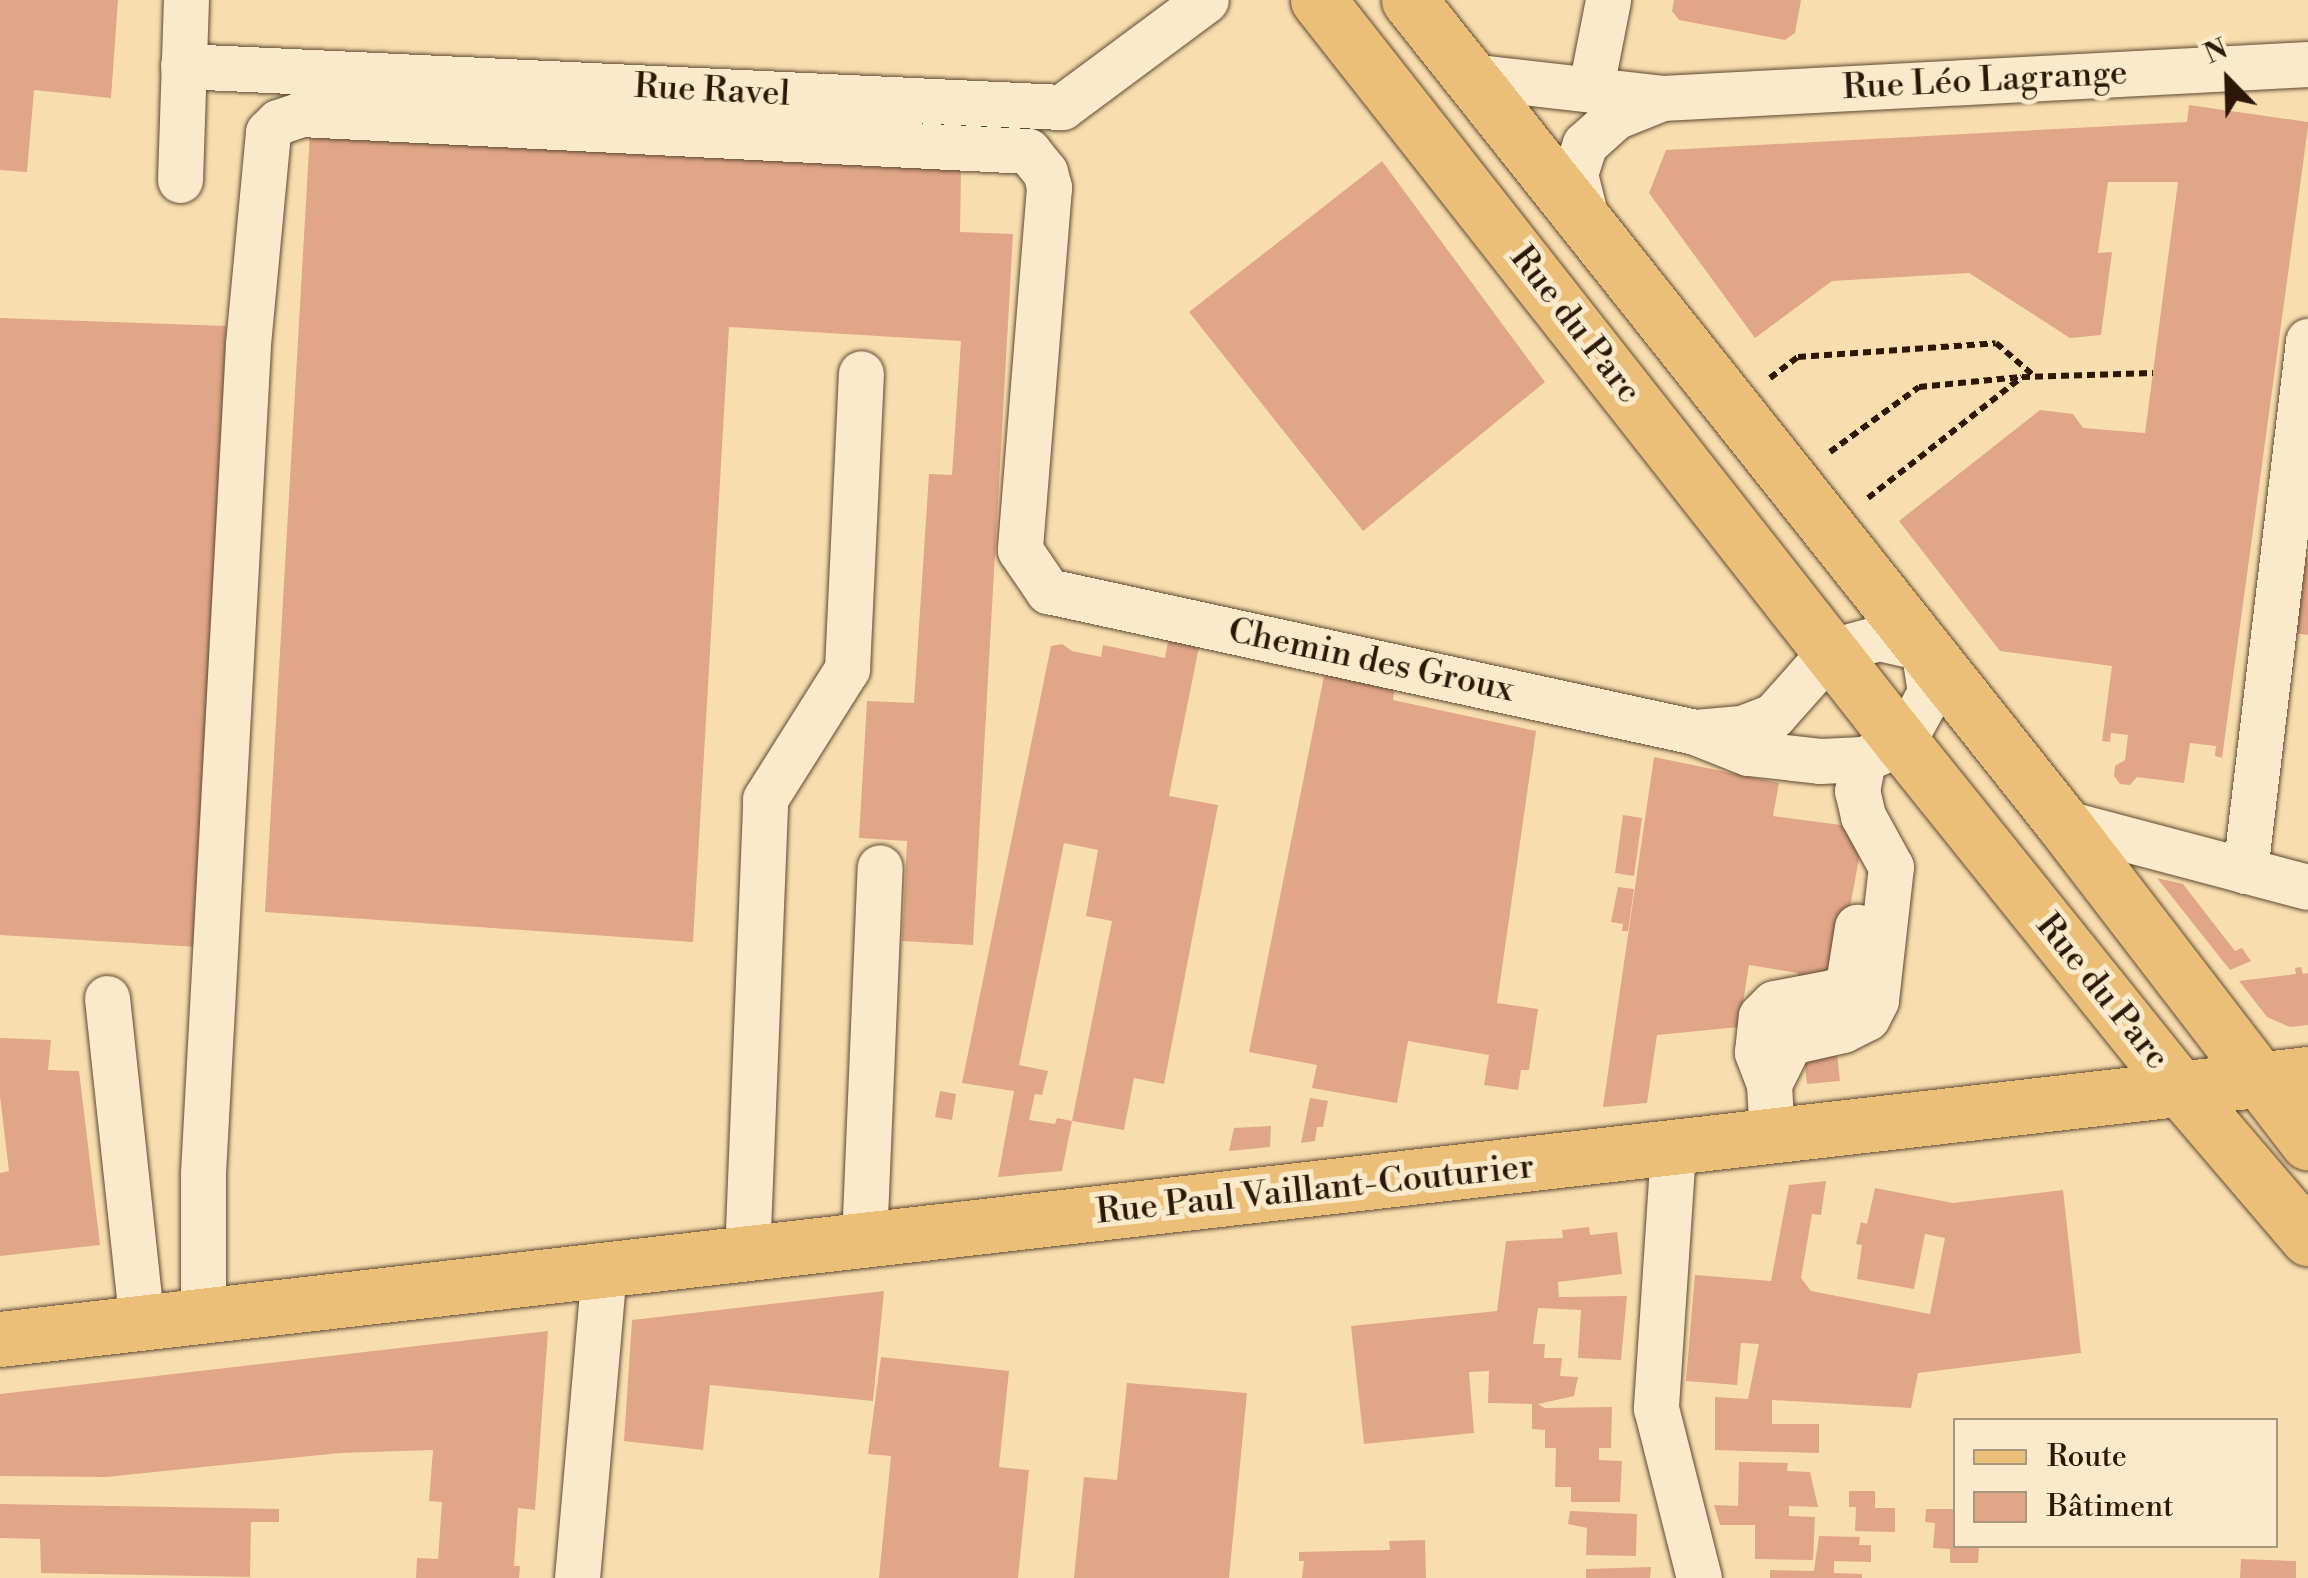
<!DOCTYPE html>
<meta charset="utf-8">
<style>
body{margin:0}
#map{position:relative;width:2308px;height:1578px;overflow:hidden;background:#f8deaf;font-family:"Libre Bodoni",serif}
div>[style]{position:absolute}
.building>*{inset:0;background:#e0a687}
.path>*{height:6px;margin-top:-3px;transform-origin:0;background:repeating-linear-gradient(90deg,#2c1708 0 8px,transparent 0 13px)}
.roads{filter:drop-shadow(0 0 2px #5f4932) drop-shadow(0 0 2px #5f4932)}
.minor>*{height:45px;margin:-22.5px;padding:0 22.5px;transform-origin:22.5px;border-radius:22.5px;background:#faeacb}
.major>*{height:55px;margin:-27.5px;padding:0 27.5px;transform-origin:27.5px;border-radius:27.5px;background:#ecbf78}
span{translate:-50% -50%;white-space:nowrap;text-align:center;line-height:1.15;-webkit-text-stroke:10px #faeacb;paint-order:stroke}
.street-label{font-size:35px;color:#2c1708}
.legend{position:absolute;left:1953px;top:1418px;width:325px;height:130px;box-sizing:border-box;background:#faeacb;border:2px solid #a8967d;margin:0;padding:12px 18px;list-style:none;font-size:30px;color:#2c1708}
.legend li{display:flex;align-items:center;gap:20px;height:50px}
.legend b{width:50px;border:2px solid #a8967d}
.north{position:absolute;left:2178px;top:30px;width:100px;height:100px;-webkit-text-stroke:8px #faeacb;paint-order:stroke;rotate:337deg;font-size:28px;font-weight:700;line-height:40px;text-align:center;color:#2c1708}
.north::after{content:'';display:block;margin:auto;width:35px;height:45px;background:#2c1708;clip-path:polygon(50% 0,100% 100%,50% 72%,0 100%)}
</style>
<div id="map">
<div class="building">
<div style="clip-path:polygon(0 0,118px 0,111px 98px,34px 90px,27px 172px,0 170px)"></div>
<div style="clip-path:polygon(1674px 0,1801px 0,1795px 33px,1785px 40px,1679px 20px,1672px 11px)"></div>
<div style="clip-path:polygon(2189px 105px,2308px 122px,2308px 127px,2222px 758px,2215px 756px,2216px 746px,2190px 743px,2184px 783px,2137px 777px,2130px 785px,2120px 784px,2114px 776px,2115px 766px,2125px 760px,2128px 735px,2111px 733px,2110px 742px,2102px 741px,2112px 666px,2000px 651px,1899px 521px,2040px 410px,2073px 414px,2083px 428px,2145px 433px,2178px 182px,2108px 182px,2098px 253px,2112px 252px,2101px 335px,2070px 338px,1969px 273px,1832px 281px,1755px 338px,1649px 193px,1666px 150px,2187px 122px)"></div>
<div style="clip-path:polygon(310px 132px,961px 170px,960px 232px,1013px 234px,973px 945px,902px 941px,907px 841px,859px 838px,867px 701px,914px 703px,929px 474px,952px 475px,961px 341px,729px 327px,693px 942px,265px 912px)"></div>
<div style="clip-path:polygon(1382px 161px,1545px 382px,1363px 531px,1189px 312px)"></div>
<div style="clip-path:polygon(0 318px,226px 326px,198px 947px,0 935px)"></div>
<div style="clip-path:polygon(2306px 559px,2308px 559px,2308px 635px,2295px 633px)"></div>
<div style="clip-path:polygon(1170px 631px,1201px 637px,1169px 796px,1218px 805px,1164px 1084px,1134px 1078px,1124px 1130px,1072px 1121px,1112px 921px,1086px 916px,1098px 850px,1064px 843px,1019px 1065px,1048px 1071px,1042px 1095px,1035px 1094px,1029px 1120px,1055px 1124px,1057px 1118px,1072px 1121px,1062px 1171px,998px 1177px,1014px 1091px,962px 1083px,1051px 646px,1062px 644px,1072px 651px,1101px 657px,1103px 645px,1165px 658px)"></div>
<div style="clip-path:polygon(1326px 666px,1396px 681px,1393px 700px,1536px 731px,1497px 1003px,1538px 1009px,1529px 1070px,1521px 1070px,1518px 1090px,1484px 1085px,1489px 1055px,1408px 1041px,1397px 1103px,1312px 1088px,1317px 1065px,1249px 1052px)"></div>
<div style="clip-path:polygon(1654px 757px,1779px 783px,1773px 816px,1841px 825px,1860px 853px,1841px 957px,1832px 979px,1796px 986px,1798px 973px,1749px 965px,1739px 1027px,1657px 1035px,1647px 1103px,1603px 1107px)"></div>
<div style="clip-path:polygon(1623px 815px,1642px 818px,1634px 876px,1615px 873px)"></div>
<div style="clip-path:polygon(2157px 878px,2183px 884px,2235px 951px,2242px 948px,2251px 961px,2230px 970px)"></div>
<div style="clip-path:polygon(1618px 887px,1634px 889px,1628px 931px,1622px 931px,1623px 924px,1611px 922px)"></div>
<div style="clip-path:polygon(2301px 967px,2303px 974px,2308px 973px,2308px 1025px,2290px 1027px,2267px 1017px,2239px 981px,2296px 974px,2295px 968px)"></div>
<div style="clip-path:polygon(0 1038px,51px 1040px,48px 1070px,79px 1071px,100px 1245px,0 1256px,0 1173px,9px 1171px,0 1096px)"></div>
<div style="clip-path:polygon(1836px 1045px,1840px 1081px,1807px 1084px,1803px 1049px)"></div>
<div style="clip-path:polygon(940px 1091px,956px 1094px,952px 1120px,935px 1117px)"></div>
<div style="clip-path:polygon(1310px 1098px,1328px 1101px,1323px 1127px,1317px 1127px,1315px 1141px,1301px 1143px)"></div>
<div style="clip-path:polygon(1271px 1126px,1270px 1147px,1229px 1151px,1234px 1128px)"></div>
<div style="clip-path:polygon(1826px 1181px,1821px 1215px,1812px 1214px,1801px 1278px,1811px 1291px,1930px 1314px,1945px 1238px,1925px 1234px,1914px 1289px,1857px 1279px,1862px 1245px,1856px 1244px,1861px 1222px,1867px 1224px,1875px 1188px,1953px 1203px,2063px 1190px,2081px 1353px,1918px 1373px,1911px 1408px,1772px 1400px,1772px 1424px,1819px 1424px,1819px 1453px,1715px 1450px,1715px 1397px,1748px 1399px,1759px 1344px,1741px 1343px,1737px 1385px,1686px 1381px,1695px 1275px,1771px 1281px,1789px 1185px)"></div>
<div style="clip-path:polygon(1589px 1227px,1590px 1235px,1617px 1232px,1622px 1274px,1558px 1282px,1559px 1297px,1627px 1296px,1621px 1360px,1578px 1358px,1581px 1310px,1538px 1308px,1533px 1344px,1545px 1344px,1544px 1358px,1562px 1358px,1560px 1376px,1578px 1377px,1574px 1396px,1538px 1404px,1545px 1408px,1612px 1407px,1611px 1448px,1599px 1448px,1599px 1460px,1622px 1461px,1620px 1502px,1571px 1502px,1571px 1487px,1555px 1487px,1556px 1448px,1545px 1448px,1545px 1430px,1532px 1429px,1532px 1404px,1488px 1403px,1489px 1371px,1469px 1372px,1474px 1433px,1364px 1444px,1351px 1326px,1497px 1311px,1506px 1241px,1563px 1238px,1562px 1230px)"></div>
<div style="clip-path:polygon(884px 1291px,873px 1401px,710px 1385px,703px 1450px,624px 1441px,632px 1320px)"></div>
<div style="clip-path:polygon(548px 1331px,535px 1510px,518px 1508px,514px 1566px,520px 1566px,519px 1578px,416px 1578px,417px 1558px,438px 1559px,442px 1502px,429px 1501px,433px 1450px,340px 1453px,106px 1477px,0 1476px,0 1394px)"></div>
<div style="clip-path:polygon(881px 1357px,1009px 1371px,999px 1467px,1029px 1470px,1018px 1578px,879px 1578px,891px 1456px,868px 1454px)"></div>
<div style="clip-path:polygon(1127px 1383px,1247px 1393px,1229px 1578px,1074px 1578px,1084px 1477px,1117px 1480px)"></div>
<div style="clip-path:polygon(1739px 1462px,1788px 1463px,1787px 1471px,1810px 1472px,1818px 1507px,1789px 1506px,1789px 1516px,1815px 1517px,1813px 1560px,1755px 1559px,1755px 1525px,1720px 1525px,1714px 1505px,1738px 1506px)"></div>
<div style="clip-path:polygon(1849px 1491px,1875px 1491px,1875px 1508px,1895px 1508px,1895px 1532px,1855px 1531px,1856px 1507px,1849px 1507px)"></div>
<div style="clip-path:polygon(0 1504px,279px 1509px,279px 1522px,251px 1522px,250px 1577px,41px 1573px,40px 1539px,0 1538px)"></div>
<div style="clip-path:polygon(1926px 1509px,1956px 1509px,1956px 1546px,1979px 1546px,1978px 1563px,1950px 1563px,1950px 1549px,1933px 1548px,1935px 1523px,1925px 1522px)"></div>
<div style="clip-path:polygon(1570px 1511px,1637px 1514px,1636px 1556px,1586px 1555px,1587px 1528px,1568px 1524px)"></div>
<div style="clip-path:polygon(1819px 1536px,1860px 1537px,1859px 1545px,1871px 1545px,1871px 1562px,1834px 1561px,1834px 1573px,1862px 1574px,1862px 1578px,1770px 1578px,1770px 1570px,1814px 1571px)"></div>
<div style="clip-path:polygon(1425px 1540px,1426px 1578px,1302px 1578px,1304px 1561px,1299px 1561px,1299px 1552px,1390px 1550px,1389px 1541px)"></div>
<div style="clip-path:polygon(2241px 1559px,2296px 1561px,2296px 1578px,2240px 1578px)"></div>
<div style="clip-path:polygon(1651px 1567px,1650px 1578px,1586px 1578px,1586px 1569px)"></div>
</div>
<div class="path">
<div style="left:1770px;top:378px;width:35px;rotate:-37deg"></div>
<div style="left:1798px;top:357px;width:198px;rotate:-4deg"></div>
<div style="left:1996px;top:343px;width:49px;rotate:40.9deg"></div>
<div style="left:1830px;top:452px;width:110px;rotate:-36.1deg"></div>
<div style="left:1919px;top:387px;width:102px;rotate:-5.6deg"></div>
<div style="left:1868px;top:498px;width:196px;rotate:-38.2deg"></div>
<div style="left:2022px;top:377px;width:131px;rotate:-1.7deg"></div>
</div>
<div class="roads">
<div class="minor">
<div style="left:183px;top:66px;width:880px;rotate:2.67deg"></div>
<div style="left:1062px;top:107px;width:179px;rotate:-36.6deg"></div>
<div style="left:1470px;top:76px;width:193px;rotate:6.5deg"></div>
<div style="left:1662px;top:98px;width:647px;rotate:-3.01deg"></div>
<div style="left:1591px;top:87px;width:89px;rotate:-78.9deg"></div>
<div style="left:180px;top:180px;width:180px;rotate:-88.1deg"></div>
<div style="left:1588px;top:226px;width:54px;rotate:-104deg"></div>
<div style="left:1575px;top:174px;width:32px;rotate:-72deg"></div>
<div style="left:1585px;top:144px;width:40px;rotate:-42deg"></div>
<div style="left:1615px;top:117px;width:51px;rotate:-22deg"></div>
<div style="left:2062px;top:822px;width:254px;rotate:14.8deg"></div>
<div style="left:2245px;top:871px;width:534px;rotate:-83.22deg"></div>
<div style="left:107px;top:998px;width:327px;rotate:83.9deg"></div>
<div style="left:1769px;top:1084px;width:34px;rotate:-111deg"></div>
<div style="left:1757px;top:1052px;width:36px;rotate:-84deg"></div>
<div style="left:1761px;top:1016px;width:18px;rotate:-45deg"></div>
<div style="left:1774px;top:1003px;width:60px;rotate:-10.6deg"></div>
<div style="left:1833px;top:992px;width:17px;rotate:-28deg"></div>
<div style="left:1848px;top:984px;width:58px;rotate:-81deg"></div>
<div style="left:1772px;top:1138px;width:54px;rotate:-93.2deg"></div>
<div style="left:1769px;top:1084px;width:47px;rotate:-63.4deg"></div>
<div style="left:1790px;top:1042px;width:54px;rotate:-12.8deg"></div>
<div style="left:1843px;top:1030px;width:27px;rotate:-27deg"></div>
<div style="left:1867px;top:1018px;width:20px;rotate:-63deg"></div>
<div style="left:1876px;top:1000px;width:134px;rotate:-83.6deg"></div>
<div style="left:1891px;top:867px;width:58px;rotate:-118.8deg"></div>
<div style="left:1863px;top:816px;width:26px;rotate:-103deg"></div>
<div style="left:1857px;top:791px;width:33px;rotate:-79deg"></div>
<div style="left:1673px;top:1150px;width:259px;rotate:93.8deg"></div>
<div style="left:1656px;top:1408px;width:175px;rotate:75.8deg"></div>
<div style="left:864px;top:1241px;width:374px;rotate:-87.6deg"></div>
<div style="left:747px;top:1255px;width:456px;rotate:-87.7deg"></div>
<div style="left:765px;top:799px;width:154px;rotate:-57.8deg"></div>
<div style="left:847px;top:669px;width:296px;rotate:-87.3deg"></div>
<div style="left:203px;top:1316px;width:143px;rotate:-90deg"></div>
<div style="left:203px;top:1173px;width:830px;rotate:-86.89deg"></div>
<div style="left:248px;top:344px;width:213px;rotate:-84.6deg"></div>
<div style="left:268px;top:132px;width:14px;rotate:-45deg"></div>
<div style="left:278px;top:122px;width:24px;rotate:-19deg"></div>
<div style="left:301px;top:114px;width:728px;rotate:2.91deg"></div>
<div style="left:1028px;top:151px;width:27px;rotate:51deg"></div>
<div style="left:1045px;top:172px;width:16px;rotate:75deg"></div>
<div style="left:1049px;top:187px;width:364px;rotate:94.6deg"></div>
<div style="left:1020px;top:550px;width:50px;rotate:55.7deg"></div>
<div style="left:1048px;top:591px;width:662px;rotate:12.29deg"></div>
<div style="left:1695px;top:732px;width:57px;rotate:21.6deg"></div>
<div style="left:1748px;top:753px;width:72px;rotate:6.3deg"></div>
<div style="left:1820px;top:761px;width:43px;rotate:-2.7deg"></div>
<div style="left:1863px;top:759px;width:42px;rotate:-22.3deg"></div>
<div style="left:1902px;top:743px;width:58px;rotate:-61.2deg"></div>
<div style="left:1930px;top:692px;width:45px;rotate:-99deg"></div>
<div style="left:1923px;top:648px;width:45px;rotate:-167.2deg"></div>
<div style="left:1879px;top:638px;width:50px;rotate:164.8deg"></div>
<div style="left:1831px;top:651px;width:87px;rotate:131.7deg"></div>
<div style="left:1773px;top:716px;width:34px;rotate:159deg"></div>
<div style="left:1741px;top:728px;width:46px;rotate:175deg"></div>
<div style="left:577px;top:1578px;width:308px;rotate:-85deg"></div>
</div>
<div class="major">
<div style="left:1318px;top:0;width:945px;rotate:51.83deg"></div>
<div style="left:1902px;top:743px;width:442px;rotate:51.2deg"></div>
<div style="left:2179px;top:1087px;width:199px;rotate:49.5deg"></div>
<div style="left:1409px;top:0;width:1050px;rotate:51.54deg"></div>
<div style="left:2062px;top:822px;width:404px;rotate:52.5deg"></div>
<div style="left:0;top:1339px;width:2323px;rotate:-6.55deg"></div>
</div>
</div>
<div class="street-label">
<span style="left:1985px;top:81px;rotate:-3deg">Rue Léo Lagrange</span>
<span style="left:712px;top:91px;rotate:3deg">Rue Ravel</span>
<span style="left:1575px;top:325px;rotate:52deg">Rue du Parc</span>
<span style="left:1371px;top:661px;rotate:12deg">Chemin des Groux</span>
<span style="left:2102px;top:992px;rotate:51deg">Rue du Parc</span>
<span style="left:1315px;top:1190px;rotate:-6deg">Rue Paul Vaillant-Couturier</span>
</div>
<ul class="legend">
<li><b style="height:12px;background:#ecbf78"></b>Route</li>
<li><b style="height:28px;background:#e0a687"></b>Bâtiment</li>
</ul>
<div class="north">N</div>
</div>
